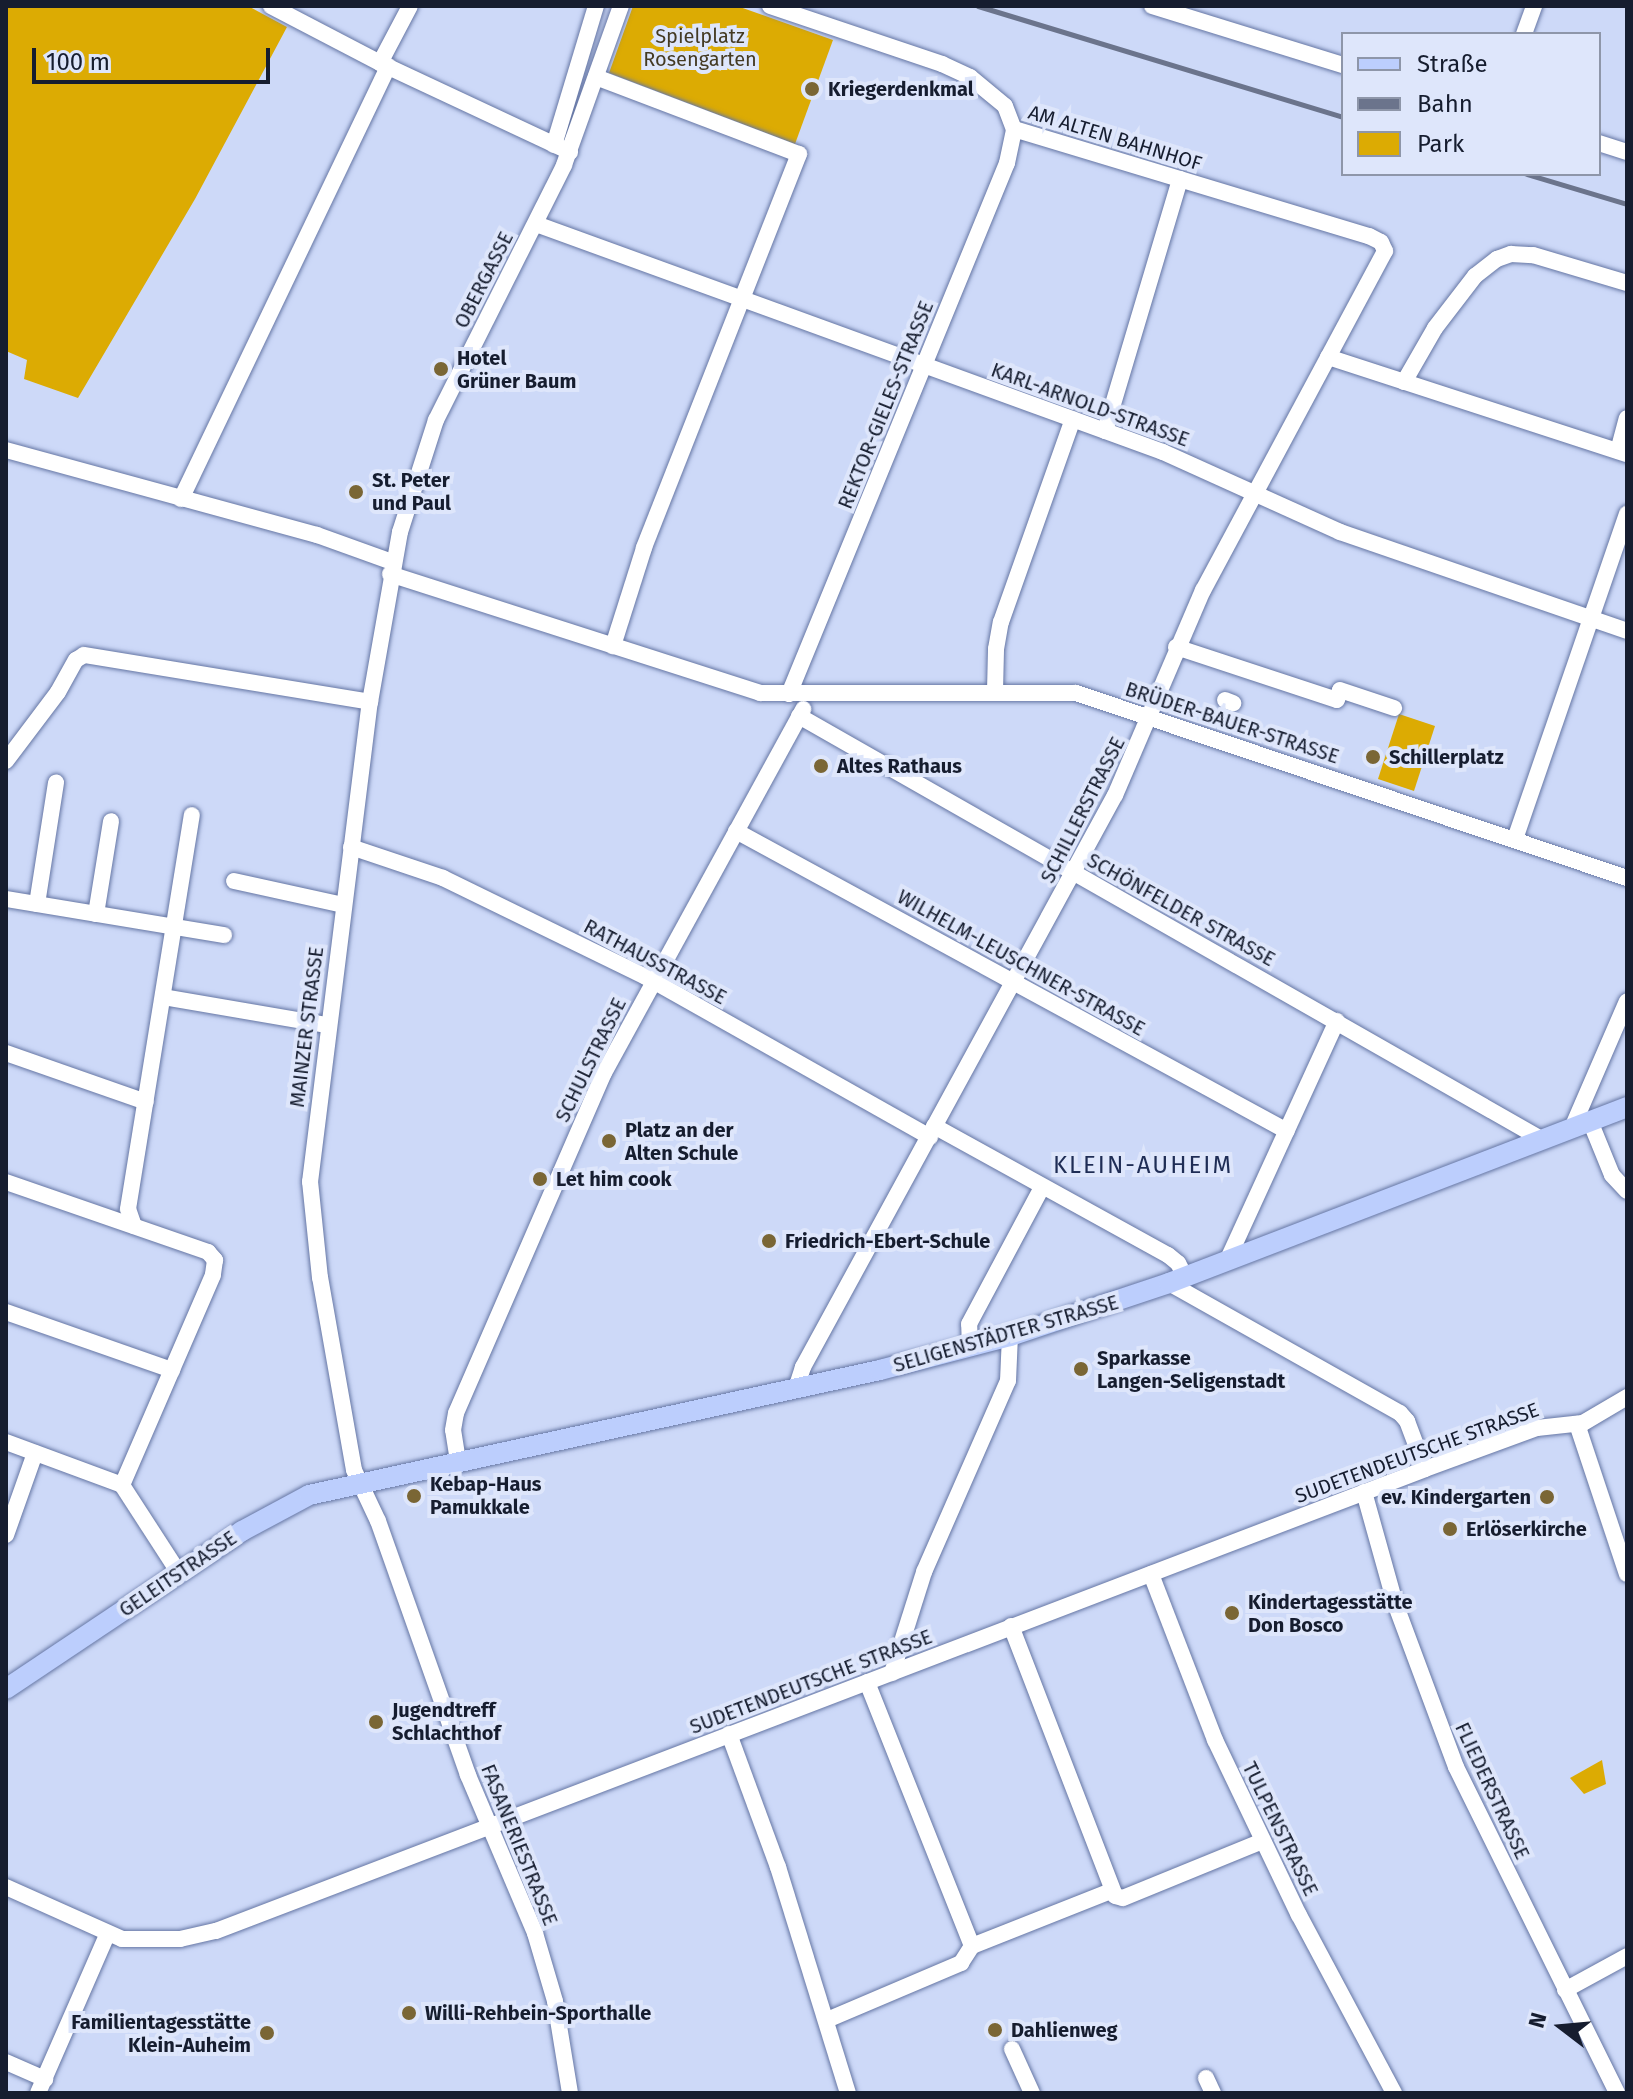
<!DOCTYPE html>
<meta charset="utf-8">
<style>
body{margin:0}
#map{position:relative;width:1633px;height:2099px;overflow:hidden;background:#cdd9f8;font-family:"Fira Sans",sans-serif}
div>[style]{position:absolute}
.green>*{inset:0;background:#dcab03}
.roads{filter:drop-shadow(0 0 2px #6576a4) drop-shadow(0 0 2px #6576a4)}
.minor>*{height:16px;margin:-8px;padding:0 8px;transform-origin:8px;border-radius:8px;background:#fff}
.major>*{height:20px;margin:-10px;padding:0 10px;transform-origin:10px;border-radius:10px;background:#bccefd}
.rail>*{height:5px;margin:-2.5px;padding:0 2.5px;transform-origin:2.5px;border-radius:2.5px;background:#6b748c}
.dots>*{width:22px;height:22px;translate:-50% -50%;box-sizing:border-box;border:4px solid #dee6fb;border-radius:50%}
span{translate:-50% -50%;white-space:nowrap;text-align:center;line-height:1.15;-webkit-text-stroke:8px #dee6fb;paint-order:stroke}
.park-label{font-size:20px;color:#443a23}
.poi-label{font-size:20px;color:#161d2f;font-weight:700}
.left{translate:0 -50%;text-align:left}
.right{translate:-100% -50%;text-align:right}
.street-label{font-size:20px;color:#161d2f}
.quarter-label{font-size:24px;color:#1f2d55;letter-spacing:2px}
.frame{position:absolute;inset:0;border:8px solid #161d2f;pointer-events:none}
.legend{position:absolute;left:1341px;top:32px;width:260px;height:144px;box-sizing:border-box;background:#dee6fb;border:2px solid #8e96a9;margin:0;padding:10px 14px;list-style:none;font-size:24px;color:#161d2f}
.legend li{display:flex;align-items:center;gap:16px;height:40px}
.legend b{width:40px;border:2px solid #8e96a9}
.north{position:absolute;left:1521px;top:1987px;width:80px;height:80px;-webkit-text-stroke:6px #dee6fb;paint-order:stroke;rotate:286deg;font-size:22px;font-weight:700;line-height:32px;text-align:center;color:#161d2f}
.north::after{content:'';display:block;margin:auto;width:28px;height:36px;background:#161d2f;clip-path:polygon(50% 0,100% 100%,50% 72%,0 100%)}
.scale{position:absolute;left:32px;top:48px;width:238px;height:36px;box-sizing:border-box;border:4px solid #161d2f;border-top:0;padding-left:10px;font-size:24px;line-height:28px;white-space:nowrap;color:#161d2f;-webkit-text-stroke:6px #dee6fb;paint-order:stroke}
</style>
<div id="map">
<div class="green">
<div style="clip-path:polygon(6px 6px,248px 6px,287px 27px,195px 199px,78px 398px,24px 379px,27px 360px,6px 351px)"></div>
<div style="clip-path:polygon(633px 6px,737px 6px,833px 40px,795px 144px,609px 73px)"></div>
<div style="clip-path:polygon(1399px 714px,1435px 726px,1414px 791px,1378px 779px)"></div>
<div style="clip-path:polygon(1602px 1760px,1606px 1784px,1584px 1794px,1570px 1778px)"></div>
</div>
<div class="roads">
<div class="minor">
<div style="left:271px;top:6px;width:123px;rotate:27.6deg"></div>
<div style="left:380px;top:63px;width:210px;rotate:25.1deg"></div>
<div style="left:770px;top:6px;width:182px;rotate:18.6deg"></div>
<div style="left:942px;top:64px;width:31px;rotate:25deg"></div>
<div style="left:970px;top:77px;width:45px;rotate:39.6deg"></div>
<div style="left:1005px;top:106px;width:25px;rotate:69deg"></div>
<div style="left:1014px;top:129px;width:371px;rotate:16.8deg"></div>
<div style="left:1369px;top:236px;width:13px;rotate:27deg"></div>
<div style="left:1381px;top:242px;width:10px;rotate:66deg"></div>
<div style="left:1385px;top:251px;width:385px;rotate:118.2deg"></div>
<div style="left:1203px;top:590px;width:223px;rotate:113.2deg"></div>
<div style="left:1115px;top:795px;width:652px;rotate:118.61deg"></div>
<div style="left:803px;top:1367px;width:22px;rotate:108deg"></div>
<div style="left:1152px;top:6px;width:200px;rotate:17.2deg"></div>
<div style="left:1524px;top:34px;width:30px;rotate:-70deg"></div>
<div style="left:380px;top:63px;width:64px;rotate:-62.2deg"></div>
<div style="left:596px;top:77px;width:217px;rotate:20.8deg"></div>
<div style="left:799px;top:154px;width:423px;rotate:111.5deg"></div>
<div style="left:644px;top:548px;width:103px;rotate:107.6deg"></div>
<div style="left:1599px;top:143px;width:29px;rotate:18deg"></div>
<div style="left:554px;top:145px;width:145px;rotate:-73.2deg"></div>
<div style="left:536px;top:224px;width:667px;rotate:19.98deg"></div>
<div style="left:1163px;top:452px;width:194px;rotate:24.3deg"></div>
<div style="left:1340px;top:532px;width:304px;rotate:19deg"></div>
<div style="left:1328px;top:357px;width:314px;rotate:18deg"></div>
<div style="left:1404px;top:382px;width:62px;rotate:-60.1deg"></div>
<div style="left:1435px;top:328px;width:66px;rotate:-52.4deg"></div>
<div style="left:1475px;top:276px;width:28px;rotate:-38deg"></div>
<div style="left:1497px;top:259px;width:15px;rotate:-20deg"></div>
<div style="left:1511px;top:254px;width:22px;rotate:3deg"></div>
<div style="left:1533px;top:255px;width:98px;rotate:16.6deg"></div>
<div style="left:1105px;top:431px;width:263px;rotate:-73.4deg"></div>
<div style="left:6px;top:450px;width:322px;rotate:15.3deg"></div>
<div style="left:317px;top:535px;width:80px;rotate:19.8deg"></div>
<div style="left:1618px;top:451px;width:34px;rotate:-75deg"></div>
<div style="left:181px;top:499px;width:480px;rotate:-64.4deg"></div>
<div style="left:390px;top:574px;width:389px;rotate:17.8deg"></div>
<div style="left:760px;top:693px;width:316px"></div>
<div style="left:1076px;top:693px;width:581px;rotate:18.56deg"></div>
<div style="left:1176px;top:647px;width:169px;rotate:18.2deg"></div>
<div style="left:1337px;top:700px;width:10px;rotate:-73deg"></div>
<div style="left:1340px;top:690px;width:57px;rotate:18.4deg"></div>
<div style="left:995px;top:691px;width:42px;rotate:-88.6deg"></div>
<div style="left:996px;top:649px;width:27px;rotate:-80deg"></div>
<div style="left:1001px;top:622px;width:215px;rotate:-70.5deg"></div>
<div style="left:789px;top:694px;width:574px;rotate:-67.68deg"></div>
<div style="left:1007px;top:163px;width:35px;rotate:-78deg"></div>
<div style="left:1225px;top:700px;width:9px;rotate:21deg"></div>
<div style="left:799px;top:716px;width:856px;rotate:29.68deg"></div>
<div style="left:6px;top:761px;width:86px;rotate:-53deg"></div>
<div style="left:58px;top:692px;width:37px;rotate:-61deg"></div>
<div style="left:76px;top:660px;width:9px;rotate:-32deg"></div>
<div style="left:84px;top:655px;width:290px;rotate:9.3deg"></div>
<div style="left:736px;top:831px;width:627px;rotate:28.57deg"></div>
<div style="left:1515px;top:839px;width:344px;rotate:-71deg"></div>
<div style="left:351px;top:847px;width:97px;rotate:18.6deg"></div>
<div style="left:443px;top:878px;width:226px;rotate:26deg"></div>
<div style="left:646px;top:977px;width:326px;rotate:29.4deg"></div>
<div style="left:234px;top:881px;width:112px;rotate:12.4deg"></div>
<div style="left:6px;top:899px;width:221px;rotate:9.4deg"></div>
<div style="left:37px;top:904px;width:123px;rotate:-81.1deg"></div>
<div style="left:96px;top:914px;width:94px;rotate:-80.8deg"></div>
<div style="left:163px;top:997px;width:166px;rotate:9.7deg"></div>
<div style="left:6px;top:1053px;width:148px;rotate:19.3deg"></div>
<div style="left:1590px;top:1121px;width:58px;rotate:67.8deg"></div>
<div style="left:1612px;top:1175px;width:22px;rotate:47deg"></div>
<div style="left:934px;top:1126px;width:267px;rotate:28.9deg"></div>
<div style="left:1168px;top:1255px;width:13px;rotate:39deg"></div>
<div style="left:1178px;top:1263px;width:16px;rotate:63deg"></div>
<div style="left:1572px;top:1128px;width:138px;rotate:-66.6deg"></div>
<div style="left:6px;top:1182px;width:214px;rotate:19.1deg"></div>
<div style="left:208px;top:1252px;width:11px;rotate:49deg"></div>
<div style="left:215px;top:1260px;width:15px;rotate:98deg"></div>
<div style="left:213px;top:1275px;width:229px;rotate:113.4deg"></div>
<div style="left:134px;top:1226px;width:18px;rotate:-109deg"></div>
<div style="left:128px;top:1209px;width:399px;rotate:-80.8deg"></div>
<div style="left:1227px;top:1261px;width:264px;rotate:-65.4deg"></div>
<div style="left:1169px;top:1283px;width:265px;rotate:29.4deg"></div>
<div style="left:1400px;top:1413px;width:11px;rotate:49deg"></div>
<div style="left:1407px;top:1421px;width:51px;rotate:69.4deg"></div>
<div style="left:6px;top:1312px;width:176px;rotate:19.3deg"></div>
<div style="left:970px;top:1348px;width:24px;rotate:-92deg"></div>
<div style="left:969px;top:1324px;width:155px;rotate:-61.9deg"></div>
<div style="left:1577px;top:1424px;width:158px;rotate:71.6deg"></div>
<div style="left:6px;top:1442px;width:124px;rotate:20.3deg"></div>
<div style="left:122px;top:1485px;width:105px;rotate:57.1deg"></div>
<div style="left:458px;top:1461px;width:31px;rotate:-99deg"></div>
<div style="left:453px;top:1430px;width:17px;rotate:-80deg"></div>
<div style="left:456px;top:1413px;width:371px;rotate:-66.5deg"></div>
<div style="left:604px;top:1073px;width:415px;rotate:-61.3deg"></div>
<div style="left:1364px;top:1492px;width:115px;rotate:74.4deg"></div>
<div style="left:1395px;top:1603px;width:175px;rotate:69.6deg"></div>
<div style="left:1456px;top:1767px;width:364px;rotate:63.7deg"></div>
<div style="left:6px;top:1535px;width:87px;rotate:-70.5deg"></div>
<div style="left:1151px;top:1574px;width:178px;rotate:68.9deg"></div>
<div style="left:1215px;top:1740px;width:194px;rotate:64.4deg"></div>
<div style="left:1299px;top:1915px;width:202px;rotate:61.9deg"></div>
<div style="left:1011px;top:1626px;width:289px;rotate:68.9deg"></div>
<div style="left:1115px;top:1896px;width:8px;rotate:14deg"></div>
<div style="left:1123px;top:1898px;width:151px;rotate:-22.2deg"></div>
<div style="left:892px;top:1673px;width:106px;rotate:-72.4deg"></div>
<div style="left:924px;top:1572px;width:209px;rotate:-66.3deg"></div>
<div style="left:1008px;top:1381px;width:45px;rotate:-87.5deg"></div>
<div style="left:729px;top:1734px;width:142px;rotate:69.8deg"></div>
<div style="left:778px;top:1867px;width:237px;rotate:72.8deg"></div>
<div style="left:6px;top:1887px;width:127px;rotate:24.1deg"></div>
<div style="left:122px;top:1939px;width:58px"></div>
<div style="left:180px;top:1939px;width:37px;rotate:-13deg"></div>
<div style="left:216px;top:1931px;width:1294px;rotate:-20.91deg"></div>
<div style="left:1425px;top:1469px;width:119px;rotate:-20.1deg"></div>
<div style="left:1537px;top:1428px;width:46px;rotate:-6.2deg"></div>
<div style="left:1583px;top:1423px;width:51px;rotate:-30.6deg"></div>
<div style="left:972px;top:1946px;width:149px;rotate:-21.6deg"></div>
<div style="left:1565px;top:1990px;width:71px;rotate:-28.7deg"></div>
<div style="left:827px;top:2020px;width:146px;rotate:-23deg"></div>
<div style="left:961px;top:1963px;width:20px;rotate:-57deg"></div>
<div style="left:972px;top:1946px;width:284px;rotate:-111.7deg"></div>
<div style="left:1012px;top:2049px;width:48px;rotate:65.6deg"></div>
<div style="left:6px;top:2062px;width:43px;rotate:23.6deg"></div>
<div style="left:1206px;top:2078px;width:17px;rotate:65deg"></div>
<div style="left:38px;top:2093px;width:172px;rotate:-66.4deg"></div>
<div style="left:570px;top:2093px;width:93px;rotate:-99.3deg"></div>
<div style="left:555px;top:2001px;width:71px;rotate:-106.4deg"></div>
<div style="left:535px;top:1933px;width:172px;rotate:-113deg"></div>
<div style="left:468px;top:1775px;width:269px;rotate:-109.5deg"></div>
<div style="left:378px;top:1521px;width:56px;rotate:-115.2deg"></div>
<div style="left:354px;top:1470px;width:195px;rotate:-100deg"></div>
<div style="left:320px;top:1278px;width:97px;rotate:-95.9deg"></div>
<div style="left:310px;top:1182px;width:484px;rotate:-82.9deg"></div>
<div style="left:370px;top:702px;width:173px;rotate:-80deg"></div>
<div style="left:400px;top:532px;width:118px;rotate:-72.2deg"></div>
<div style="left:436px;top:420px;width:285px;rotate:-63.3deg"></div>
<div style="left:564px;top:165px;width:169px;rotate:-70.3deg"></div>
</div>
<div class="major">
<div style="left:6px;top:1689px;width:284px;rotate:-33.8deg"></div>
<div style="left:242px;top:1531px;width:76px;rotate:-28.2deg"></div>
<div style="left:309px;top:1495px;width:585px;rotate:-12.35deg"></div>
<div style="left:880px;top:1370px;width:134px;rotate:-14.7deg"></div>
<div style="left:1010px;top:1336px;width:168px;rotate:-18.4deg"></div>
<div style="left:1169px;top:1283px;width:491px;rotate:-21deg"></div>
</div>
</div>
<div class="rail">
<div style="left:978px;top:6px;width:382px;rotate:16.9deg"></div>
<div style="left:1527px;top:174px;width:104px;rotate:16.7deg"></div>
</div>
<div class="dots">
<div style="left:812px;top:89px;background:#7a6635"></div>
<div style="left:441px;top:369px;background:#7a6635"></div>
<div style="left:356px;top:492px;background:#7a6635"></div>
<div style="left:1373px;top:757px;background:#7a6635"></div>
<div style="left:821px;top:766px;background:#7a6635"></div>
<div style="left:609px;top:1141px;background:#7a6635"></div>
<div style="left:540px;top:1179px;background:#7a6635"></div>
<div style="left:769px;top:1241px;background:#7a6635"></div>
<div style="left:1081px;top:1369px;background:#7a6635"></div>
<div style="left:414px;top:1496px;background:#7a6635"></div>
<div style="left:1547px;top:1497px;background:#7a6635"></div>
<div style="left:1450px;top:1529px;background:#7a6635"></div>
<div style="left:1232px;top:1613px;background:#7a6635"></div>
<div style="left:376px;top:1722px;background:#7a6635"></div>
<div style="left:409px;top:2013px;background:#7a6635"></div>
<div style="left:995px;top:2030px;background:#7a6635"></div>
<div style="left:267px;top:2033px;background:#7a6635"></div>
</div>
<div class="park-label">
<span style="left:700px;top:48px">Spielplatz<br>Rosengarten</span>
</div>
<div class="poi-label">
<span class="left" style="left:828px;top:89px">Kriegerdenkmal</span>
<span class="left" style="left:457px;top:370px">Hotel<br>Grüner Baum</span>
<span class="left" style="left:372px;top:492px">St. Peter<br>und Paul</span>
<span class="left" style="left:1389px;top:757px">Schillerplatz</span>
<span class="left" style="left:837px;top:766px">Altes Rathaus</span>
<span class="left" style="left:625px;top:1142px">Platz an der<br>Alten Schule</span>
<span class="left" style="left:556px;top:1179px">Let him cook</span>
<span class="left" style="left:785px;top:1241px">Friedrich-Ebert-Schule</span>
<span class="left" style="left:1097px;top:1370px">Sparkasse<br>Langen-Seligenstadt</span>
<span class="left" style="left:430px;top:1496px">Kebap-Haus<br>Pamukkale</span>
<span class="right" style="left:1531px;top:1497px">ev. Kindergarten</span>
<span class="left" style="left:1466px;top:1529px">Erlöserkirche</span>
<span class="left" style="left:1248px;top:1614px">Kindertagesstätte<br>Don Bosco</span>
<span class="left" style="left:392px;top:1722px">Jugendtreff<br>Schlachthof</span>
<span class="left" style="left:425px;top:2013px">Willi-Rehbein-Sporthalle</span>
<span class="right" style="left:251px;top:2034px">Familientagesstätte<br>Klein-Auheim</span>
<span class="left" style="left:1011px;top:2030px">Dahlienweg</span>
</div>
<div class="street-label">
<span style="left:1115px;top:138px;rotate:17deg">AM ALTEN BAHNHOF</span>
<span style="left:484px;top:280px;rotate:-63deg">OBERGASSE</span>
<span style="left:886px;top:405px;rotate:-68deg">REKTOR-GIELES-STRASSE</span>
<span style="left:1090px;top:405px;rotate:20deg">KARL-ARNOLD-STRASSE</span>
<span style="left:1232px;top:723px;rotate:18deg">BRÜDER-BAUER-STRASSE</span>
<span style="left:1083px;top:810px;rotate:-63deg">SCHILLERSTRASSE</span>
<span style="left:1181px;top:910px;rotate:29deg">SCHÖNFELDER STRASSE</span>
<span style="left:655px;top:962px;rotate:28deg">RATHAUSSTRASSE</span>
<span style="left:1021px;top:963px;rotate:29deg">WILHELM-LEUSCHNER-STRASSE</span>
<span style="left:307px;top:1027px;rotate:-83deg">MAINZER STRASSE</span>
<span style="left:591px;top:1060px;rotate:-64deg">SCHULSTRASSE</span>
<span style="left:1006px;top:1334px;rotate:-16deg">SELIGENSTÄDTER STRASSE</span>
<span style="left:1417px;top:1453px;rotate:-20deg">SUDETENDEUTSCHE STRASSE</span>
<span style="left:178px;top:1574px;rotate:-34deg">GELEITSTRASSE</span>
<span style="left:811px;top:1682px;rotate:-21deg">SUDETENDEUTSCHE STRASSE</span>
<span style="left:1492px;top:1791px;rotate:65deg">FLIEDERSTRASSE</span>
<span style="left:1280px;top:1829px;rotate:64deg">TULPENSTRASSE</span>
<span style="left:519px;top:1845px;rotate:68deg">FASANERIESTRASSE</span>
</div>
<div class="quarter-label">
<span style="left:1143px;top:1166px">KLEIN-AUHEIM</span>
</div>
<div class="frame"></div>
<ul class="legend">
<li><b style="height:10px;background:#bccefd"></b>Straße</li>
<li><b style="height:10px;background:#6b748c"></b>Bahn</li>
<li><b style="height:22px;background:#dcab03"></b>Park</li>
</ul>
<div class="north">N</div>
<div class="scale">100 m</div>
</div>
